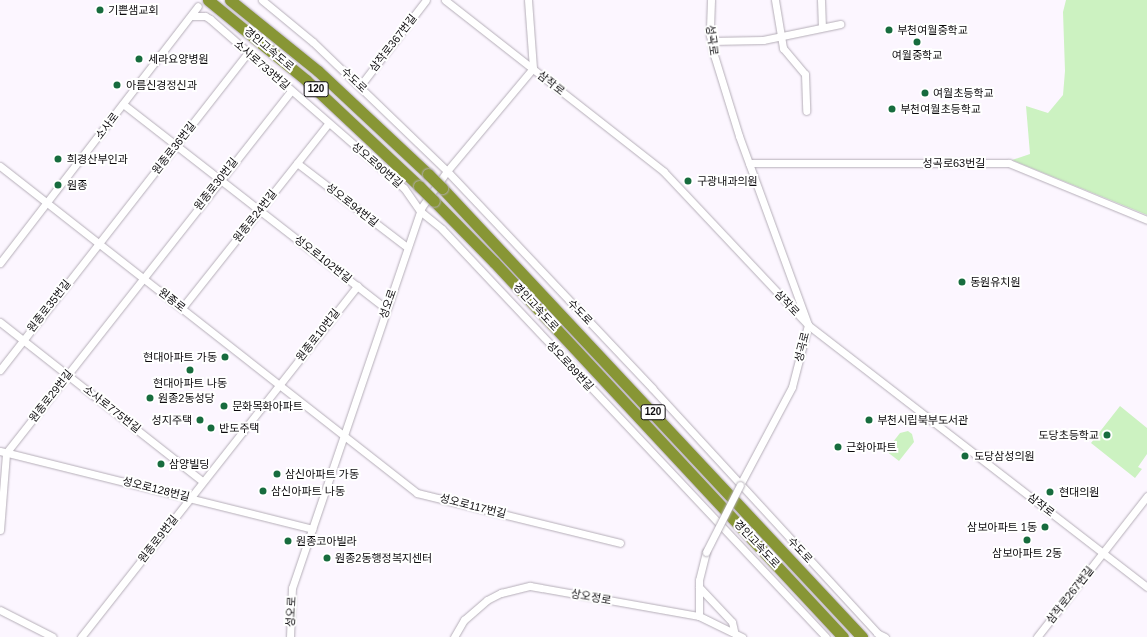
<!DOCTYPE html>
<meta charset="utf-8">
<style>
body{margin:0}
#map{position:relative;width:1147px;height:637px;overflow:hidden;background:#fcf6ff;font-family:Helvetica,"Noto Sans KR",sans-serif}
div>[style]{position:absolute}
.green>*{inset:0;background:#ccf2c1}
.roads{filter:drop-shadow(0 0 1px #b5aeb8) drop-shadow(0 0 1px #b5aeb8)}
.minor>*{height:7px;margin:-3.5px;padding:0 3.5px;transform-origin:3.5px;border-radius:3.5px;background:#fff}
.highway>*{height:11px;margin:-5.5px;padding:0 5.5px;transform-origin:5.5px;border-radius:5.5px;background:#889635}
.bridges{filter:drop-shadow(0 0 1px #b5aeb8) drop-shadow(0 0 1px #b5aeb8)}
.minor-bridge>*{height:7px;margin:-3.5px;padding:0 3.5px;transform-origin:3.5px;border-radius:3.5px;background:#fff}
.highway-bridge>*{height:11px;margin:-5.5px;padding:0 5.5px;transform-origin:5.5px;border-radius:5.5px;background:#889635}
.dots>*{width:11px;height:11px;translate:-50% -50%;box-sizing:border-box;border:2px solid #fff;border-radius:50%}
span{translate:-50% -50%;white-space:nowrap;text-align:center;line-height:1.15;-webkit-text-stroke:4px #fff;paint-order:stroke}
.shield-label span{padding:1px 3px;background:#fff;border:1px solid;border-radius:3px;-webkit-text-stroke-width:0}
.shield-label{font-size:10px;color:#0d0b0e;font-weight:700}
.poi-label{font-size:11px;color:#0d0b0e}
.left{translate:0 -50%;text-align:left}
.right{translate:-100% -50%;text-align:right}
.street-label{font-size:11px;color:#0d0b0e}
</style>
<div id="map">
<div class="green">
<div style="clip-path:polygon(1066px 0,1147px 0,1147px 215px,1012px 160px,1030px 154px,1026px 106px,1048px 113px,1063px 95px,1065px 71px,1063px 12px)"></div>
<div style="clip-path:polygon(1120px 406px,1147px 428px,1147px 454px,1138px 467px,1142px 469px,1135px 478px,1091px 443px)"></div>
<div style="clip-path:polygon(908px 431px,912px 434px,914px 442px,899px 461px,886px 451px,900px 433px)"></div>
</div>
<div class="roads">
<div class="minor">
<div style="left:262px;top:0;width:66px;rotate:39.5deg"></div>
<div style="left:313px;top:42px;width:186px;rotate:43.9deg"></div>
<div style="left:447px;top:171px;width:299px;rotate:46.6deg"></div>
<div style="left:652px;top:388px;width:333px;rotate:47.4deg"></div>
<div style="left:877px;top:633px;width:9px;rotate:27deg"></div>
<div style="left:445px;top:0;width:278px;rotate:38.1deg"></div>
<div style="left:664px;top:172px;width:210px;rotate:46.7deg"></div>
<div style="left:808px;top:325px;width:428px;rotate:37.7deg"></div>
<div style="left:711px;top:0;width:35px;rotate:92deg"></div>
<div style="left:710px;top:35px;width:20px;rotate:79deg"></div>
<div style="left:714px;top:55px;width:85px;rotate:72.8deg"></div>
<div style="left:739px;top:136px;width:201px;rotate:69.9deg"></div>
<div style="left:808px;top:325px;width:64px;rotate:104.5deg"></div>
<div style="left:792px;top:387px;width:111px;rotate:118deg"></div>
<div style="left:775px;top:0;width:49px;rotate:80.5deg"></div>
<div style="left:783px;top:48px;width:34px;rotate:50deg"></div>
<div style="left:805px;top:74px;width:37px;rotate:88deg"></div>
<div style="left:821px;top:0;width:27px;rotate:88deg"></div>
<div style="left:191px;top:16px;width:14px"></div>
<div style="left:205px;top:16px;width:6px;rotate:31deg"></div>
<div style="left:210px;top:19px;width:257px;rotate:41.1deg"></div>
<div style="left:404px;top:188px;width:28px;rotate:55deg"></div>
<div style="left:711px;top:41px;width:52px;rotate:-1.1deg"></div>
<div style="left:763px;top:40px;width:79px;rotate:-11.7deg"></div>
<div style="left:360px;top:86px;width:108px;rotate:-52.5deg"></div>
<div style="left:123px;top:104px;width:333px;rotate:37.9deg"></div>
<div style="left:297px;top:163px;width:138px;rotate:37.4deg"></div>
<div style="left:749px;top:163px;width:260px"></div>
<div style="left:1009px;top:163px;width:149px;rotate:22.4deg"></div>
<div style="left:0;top:166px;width:530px;rotate:38.1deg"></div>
<div style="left:417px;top:493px;width:209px;rotate:13.8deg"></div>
<div style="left:420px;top:211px;width:28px;rotate:39deg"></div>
<div style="left:442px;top:229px;width:560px;rotate:46.74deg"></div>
<div style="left:0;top:263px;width:324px;rotate:-52.4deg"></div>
<div style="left:182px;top:308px;width:235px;rotate:-51.6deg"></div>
<div style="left:0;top:322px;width:258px;rotate:38.2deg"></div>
<div style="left:0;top:370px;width:402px;rotate:-52deg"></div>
<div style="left:0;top:451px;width:322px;rotate:14deg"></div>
<div style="left:0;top:530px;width:77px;rotate:-85.5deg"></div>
<div style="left:6px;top:453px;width:461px;rotate:-51.8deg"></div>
<div style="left:699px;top:587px;width:48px;rotate:46.7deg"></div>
<div style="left:732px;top:622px;width:9px;rotate:77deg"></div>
<div style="left:0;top:610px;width:59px;rotate:27deg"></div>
<div style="left:699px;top:616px;width:36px;rotate:-90deg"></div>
<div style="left:699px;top:580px;width:29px;rotate:-76deg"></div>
<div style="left:81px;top:637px;width:447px;rotate:-51.8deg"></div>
<div style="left:290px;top:637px;width:49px;rotate:-87.7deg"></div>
<div style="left:292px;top:588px;width:401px;rotate:-71.2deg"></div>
<div style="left:421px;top:208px;width:45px;rotate:-54.9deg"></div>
<div style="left:447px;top:171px;width:134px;rotate:-50.1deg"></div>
<div style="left:533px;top:68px;width:68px;rotate:-94.2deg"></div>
<div style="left:454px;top:637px;width:20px;rotate:-60deg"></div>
<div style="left:464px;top:620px;width:30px;rotate:-41deg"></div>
<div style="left:487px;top:600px;width:16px;rotate:-27deg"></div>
<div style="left:501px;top:593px;width:30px;rotate:-14deg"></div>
<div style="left:530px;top:586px;width:172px;rotate:10.1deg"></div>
<div style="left:699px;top:616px;width:48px;rotate:26deg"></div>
<div style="left:1037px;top:637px;width:179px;rotate:-52deg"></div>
</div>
<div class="highway">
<div style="left:208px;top:0;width:127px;rotate:39.2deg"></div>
<div style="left:306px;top:80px;width:155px;rotate:43.2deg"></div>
<div style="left:230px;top:0;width:113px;rotate:38.9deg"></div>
<div style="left:318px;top:71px;width:151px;rotate:43.1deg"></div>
<div style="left:442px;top:188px;width:615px;rotate:46.91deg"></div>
<div style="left:434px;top:201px;width:86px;rotate:45.5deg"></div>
<div style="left:494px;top:262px;width:512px;rotate:47.06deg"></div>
</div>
</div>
<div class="bridges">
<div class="minor-bridge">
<div style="left:706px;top:552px;width:75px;rotate:-63.1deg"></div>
</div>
<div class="highway-bridge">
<div style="left:428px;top:174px;width:20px;rotate:45deg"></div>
<div style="left:419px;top:186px;width:21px;rotate:45deg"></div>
</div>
</div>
<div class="dots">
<div style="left:100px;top:10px;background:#176c3e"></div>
<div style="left:889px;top:30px;background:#176c3e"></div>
<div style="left:917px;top:42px;background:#176c3e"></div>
<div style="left:139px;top:59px;background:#176c3e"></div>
<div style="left:117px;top:85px;background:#176c3e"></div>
<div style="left:925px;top:93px;background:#176c3e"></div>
<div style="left:892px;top:109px;background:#176c3e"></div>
<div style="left:58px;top:159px;background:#176c3e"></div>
<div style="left:688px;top:181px;background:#176c3e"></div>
<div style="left:58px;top:185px;background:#176c3e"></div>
<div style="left:962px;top:282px;background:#176c3e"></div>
<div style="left:225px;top:357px;background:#176c3e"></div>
<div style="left:190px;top:370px;background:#176c3e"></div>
<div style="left:150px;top:398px;background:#176c3e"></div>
<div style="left:224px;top:406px;background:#176c3e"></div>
<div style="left:200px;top:420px;background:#176c3e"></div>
<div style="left:869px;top:420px;background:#176c3e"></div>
<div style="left:211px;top:428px;background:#176c3e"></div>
<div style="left:1107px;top:435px;background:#176c3e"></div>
<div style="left:838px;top:447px;background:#176c3e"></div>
<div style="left:965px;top:456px;background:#176c3e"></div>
<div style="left:161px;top:464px;background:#176c3e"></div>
<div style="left:277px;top:474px;background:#176c3e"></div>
<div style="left:263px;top:491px;background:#176c3e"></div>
<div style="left:1050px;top:492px;background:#176c3e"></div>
<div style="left:1045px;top:527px;background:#176c3e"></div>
<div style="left:1027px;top:540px;background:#176c3e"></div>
<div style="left:288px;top:541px;background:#176c3e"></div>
<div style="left:327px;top:558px;background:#176c3e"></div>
</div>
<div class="shield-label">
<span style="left:316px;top:89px">120</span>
<span style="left:653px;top:412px">120</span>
</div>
<div class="poi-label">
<span class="left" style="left:108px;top:10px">기쁜샘교회</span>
<span class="left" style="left:897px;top:30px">부천여월중학교</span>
<span style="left:917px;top:55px">여월중학교</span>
<span class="left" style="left:148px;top:59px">세라요양병원</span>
<span class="left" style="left:126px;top:85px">아름신경정신과</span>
<span class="left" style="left:933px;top:93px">여월초등학교</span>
<span class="left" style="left:900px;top:109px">부천여월초등학교</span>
<span class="left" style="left:67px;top:159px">희경산부인과</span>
<span class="left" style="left:697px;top:181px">구광내과의원</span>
<span class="left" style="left:67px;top:185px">원종</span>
<span class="left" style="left:970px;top:282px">동원유치원</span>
<span class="right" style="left:217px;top:357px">현대아파트 가동</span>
<span style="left:190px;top:383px">현대아파트 나동</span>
<span class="left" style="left:158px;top:398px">원종2동성당</span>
<span class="left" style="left:232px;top:406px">문화목화아파트</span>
<span class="right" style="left:192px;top:420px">성지주택</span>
<span class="left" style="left:877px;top:420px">부천시립북부도서관</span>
<span class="left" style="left:219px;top:428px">반도주택</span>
<span class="right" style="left:1099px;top:435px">도당초등학교</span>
<span class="left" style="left:846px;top:447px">근화아파트</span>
<span class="left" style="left:974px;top:456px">도당삼성의원</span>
<span class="left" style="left:169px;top:464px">삼양빌딩</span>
<span class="left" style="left:285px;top:474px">삼신아파트 가동</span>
<span class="left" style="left:271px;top:491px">삼신아파트 나동</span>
<span class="left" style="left:1059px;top:492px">현대의원</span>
<span class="right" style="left:1037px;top:527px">삼보아파트 1동</span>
<span class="left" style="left:296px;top:541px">원종코아빌라</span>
<span style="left:1027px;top:553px">삼보아파트 2동</span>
<span class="left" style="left:335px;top:558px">원종2동행정복지센터</span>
</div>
<div class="street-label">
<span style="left:712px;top:40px;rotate:82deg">성곡로</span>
<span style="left:393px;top:43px;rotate:-52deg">삼작로367번길</span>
<span style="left:269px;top:49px;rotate:40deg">경인고속도로</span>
<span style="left:262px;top:65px;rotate:41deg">소사로733번길</span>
<span style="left:354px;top:80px;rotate:43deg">수도로</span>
<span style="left:551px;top:83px;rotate:38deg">삼작로</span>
<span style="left:107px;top:126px;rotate:-53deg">소사로</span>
<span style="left:174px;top:148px;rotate:-52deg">원종로36번길</span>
<span style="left:954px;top:163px">성곡로63번길</span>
<span style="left:377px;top:165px;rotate:41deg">성오로90번길</span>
<span style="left:216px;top:184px;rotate:-52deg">원종로30번길</span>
<span style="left:352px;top:205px;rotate:38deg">성오로94번길</span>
<span style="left:255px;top:216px;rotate:-52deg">원종로24번길</span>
<span style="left:323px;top:259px;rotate:38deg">성오로102번길</span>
<span style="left:172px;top:300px;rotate:38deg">원종로</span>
<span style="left:787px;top:303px;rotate:47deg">삼작로</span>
<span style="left:388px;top:304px;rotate:-71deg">성오로</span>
<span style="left:49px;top:306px;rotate:-52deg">원종로35번길</span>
<span style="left:536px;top:307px;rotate:47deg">경인고속도로</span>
<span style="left:580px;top:312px;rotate:46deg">수도로</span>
<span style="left:318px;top:335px;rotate:-52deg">원종로10번길</span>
<span style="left:802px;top:347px;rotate:-76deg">성곡로</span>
<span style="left:570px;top:366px;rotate:47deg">성오로89번길</span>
<span style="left:51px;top:396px;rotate:-52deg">원종로29번길</span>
<span style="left:112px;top:409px;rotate:38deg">소사로775번길</span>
<span style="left:156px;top:489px;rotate:14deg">성오로128번길</span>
<span style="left:1041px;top:505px;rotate:38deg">삼작로</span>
<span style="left:473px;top:506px;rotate:14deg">성오로117번길</span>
<span style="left:158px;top:539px;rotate:-52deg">원종로9번길</span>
<span style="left:757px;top:544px;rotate:47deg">경인고속도로</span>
<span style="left:800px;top:550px;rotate:47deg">수도로</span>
<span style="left:1070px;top:595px;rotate:-52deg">삼작로267번길</span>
<span style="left:591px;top:597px;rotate:10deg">상오정로</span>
<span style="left:291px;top:612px;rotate:-87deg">성오로</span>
</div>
</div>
